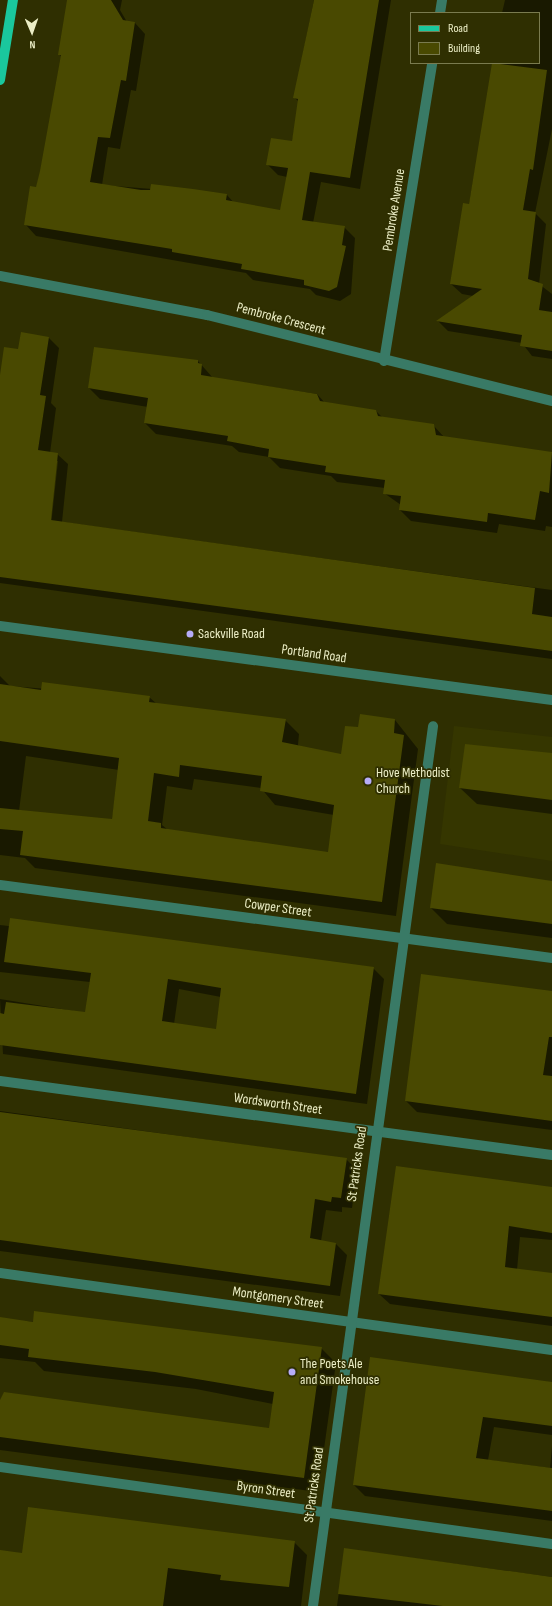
<!DOCTYPE html>
<style>
body{margin:0}
#map{position:relative;width:552px;height:1606px;overflow:hidden;background:#2f2f01;font-family:"Sofia Sans Condensed",sans-serif}
div>[style]{position:absolute}
.built>*{inset:0;background:#353600}
.shadow>*{inset:0;background:#0007}
.building>*{inset:0;background:#494901}
.minor>*{height:10px;margin:-5px;padding:0 5px;transform-origin:5px;border-radius:5px;background:#397a66}
.tertiary>*{height:10px;margin:-5px;padding:0 5px;transform-origin:5px;border-radius:5px;background:#397a66}
.primary>*{height:10px;margin:-5px;padding:0 5px;transform-origin:5px;border-radius:5px;background:#1ac79d}
.dots>*{width:11px;height:11px;translate:-50% -50%;box-sizing:border-box;border:2px solid #2f2f01;border-radius:50%}
span{translate:-50% -50%;white-space:nowrap;text-align:center;line-height:1.15;-webkit-text-stroke:3.5px #2f2f01;paint-order:stroke}
.street-label{font-size:14px;color:#ebedc5}
.poi-label{font-size:14px;color:#ebedc5}
.left{translate:0 -50%;text-align:left}
.legend{position:absolute;left:410px;top:12px;width:130px;height:52px;box-sizing:border-box;background:#2f2f01;border:1px solid #7a7b4f;margin:0;padding:5px 7px;list-style:none;font-size:12px;color:#ebedc5}
.legend li{display:flex;align-items:center;gap:8px;height:20px}
.legend b{width:20px;border:1px solid #7a7b4f}
.north{position:absolute;left:12px;top:12px;width:40px;height:40px;-webkit-text-stroke:3px #2f2f01;paint-order:stroke;rotate:178deg;font-size:11px;font-weight:700;line-height:16px;text-align:center;color:#ebedc5}
.north::after{content:'';display:block;margin:auto;width:14px;height:18px;background:#ebedc5;clip-path:polygon(50% 0,100% 100%,50% 72%,0 100%)}
</style>
<div id="map">
<div class="built">
<div style="clip-path:polygon(454px 726px,552px 737px,552px 861px,440px 844px)"></div>
</div>
<div class="shadow">
<div style="clip-path:polygon(68px 0,122px 0,120px 10px,127px 22px,135px 23px,145px 34px,136px 91px,131px 90px,120px 149px,108px 147px,102px 185px,227px 195px,234px 203px,281px 211px,287px 177px,278px 175px,267px 164px,292px 142px,299px 102px,294px 97px,314px 0,391px 0,360px 189px,321px 182px,313px 223px,344px 227px,355px 238px,351px 294px,340px 301px,316px 295px,310px 289px,253px 280px,246px 273px,36px 236px,26px 225px,41px 171px,62px 57px,59px 54px)"></div>
<div style="clip-path:polygon(505px 0,552px 0,552px 129px,535px 213px,546px 224px,539px 284px,552px 294px,552px 359px,532px 356px,522px 343px,448px 331px,438px 321px,473px 296px,462px 294px,451px 284px,469px 205px,494px 63px,539px 63px,539px 13px,502px 13px)"></div>
<div style="clip-path:polygon(evenodd,48px 337px,59px 348px,51px 403px,56px 408px,50px 453px,57px 454px,68px 464px,62px 522px,552px 590px,552px 659px,0 583px,0 390px,19px 350px,48px 337px,56px 461px,58px 461px,51px 525px,49px 525px,56px 461px)"></div>
<div style="clip-path:polygon(198px 361px,213px 378px,317px 394px,325px 403px,376px 411px,383px 418px,433px 425px,444px 437px,552px 453px,552px 527px,546px 526px,545px 531px,499px 524px,497px 533px,411px 521px,400px 510px,401px 505px,384px 493px,385px 488px,337px 482px,331px 476px,280px 468px,269px 457px,239px 452px,232px 446px,156px 434px,145px 423px,148px 407px,100px 399px,89px 388px)"></div>
<div style="clip-path:polygon(evenodd,0 676px,10px 686px,149px 697px,157px 704px,285px 720px,299px 734px,298px 745px,304px 750px,342px 755px,359px 729px,361px 715px,395px 720px,418px 749px,396px 916px,35px 868px,25px 858px,0 855px,0 676px,26px 756px,119px 770px,112px 820px,19px 811px,26px 756px,0 676px,194px 779px,261px 788px,275px 805px,334px 815px,329px 853px,168px 830px,162px 825px,167px 786px,192px 790px,194px 779px)"></div>
<div style="clip-path:polygon(552px 756px,552px 814px,477px 804px,460px 788px)"></div>
<div style="clip-path:polygon(552px 882px,552px 938px,447px 924px,431px 908px)"></div>
<div style="clip-path:polygon(evenodd,0 925px,373px 968px,384px 979px,367px 1104px,3px 1054px,0 999px,86px 1013px,90px 982px,0 972px,0 925px,179px 989px,221px 997px,217px 1030px,174px 1024px,179px 989px)"></div>
<div style="clip-path:polygon(552px 993px,552px 1130px,417px 1112px,406px 1101px)"></div>
<div style="clip-path:polygon(0 1111px,346px 1159px,357px 1170px,352px 1208px,342px 1207px,342px 1212px,326px 1210px,321px 1241px,336px 1244px,347px 1255px,340px 1296px,0 1251px)"></div>
<div style="clip-path:polygon(552px 1188px,552px 1240px,520px 1237px,517px 1270px,552px 1274px,552px 1326px,390px 1304px,379px 1294px)"></div>
<div style="clip-path:polygon(0 1319px,321px 1348px,336px 1363px,318px 1492px,0 1450px,0 1401px,270px 1429px,273px 1404px,196px 1389px,44px 1371px,35px 1362px,0 1358px)"></div>
<div style="clip-path:polygon(371px 1358px,552px 1383px,552px 1435px,494px 1427px,488px 1460px,550px 1468px,552px 1446px,552px 1521px,365px 1496px,354px 1485px)"></div>
<div style="clip-path:polygon(294px 1542px,307px 1555px,301px 1606px,0 1606px,0 1551px,23px 1555px)"></div>
<div style="clip-path:polygon(345px 1549px,552px 1577px,552px 1606px,337px 1606px)"></div>
</div>
<div class="building">
<div style="clip-path:polygon(67px 0,111px 0,123px 20px,135px 22px,126px 81px,121px 80px,110px 138px,98px 137px,90px 182px,141px 190px,150px 190px,151px 184px,193px 189px,227px 194px,226px 200px,280px 210px,288px 168px,266px 165px,271px 138px,292px 141px,298px 99px,293px 98px,314px 0,379px 0,350px 178px,310px 172px,302px 220px,345px 226px,342px 245px,346px 246px,337px 287px,329px 291px,304px 285px,304px 280px,241px 269px,242px 264px,172px 252px,172px 249px,24px 225px,30px 186px,36px 187px,40px 171px,61px 55px,58px 55px)"></div>
<div style="clip-path:polygon(492px 63px,547px 70px,533px 170px,530px 169px,523px 210px,536px 212px,528px 279px,543px 284px,539px 310px,552px 312px,552px 351px,520px 346px,522px 335px,436px 321px,482px 289px,450px 284px,463px 203px,469px 204px)"></div>
<div style="clip-path:polygon(21px 332px,49px 337px,40px 395px,46px 396px,38px 450px,58px 453px,51px 520px,535px 588px,532px 614px,552px 617px,552px 651px,0 577px,0 375px,4px 347px,18px 349px)"></div>
<div style="clip-path:polygon(94px 347px,198px 360px,198px 363px,202px 364px,201px 375px,317px 394px,320px 401px,376px 410px,378px 416px,434px 424px,436px 435px,552px 452px,549px 493px,540px 491px,535px 520px,488px 513px,487px 522px,399px 510px,401px 496px,383px 494px,385px 480px,325px 472px,326px 466px,268px 457px,269px 449px,227px 441px,228px 436px,144px 423px,148px 398px,88px 388px)"></div>
<div style="clip-path:polygon(evenodd,42px 682px,150px 696px,149px 702px,286px 719px,282px 742px,341px 754px,345px 726px,358px 727px,360px 714px,395px 719px,394px 733px,404px 735px,382px 902px,20px 855px,23px 831px,0 829px,0 808px,112px 819px,119px 758px,0 741px,0 684px,41px 690px,42px 682px,180px 765px,262px 776px,260px 791px,334px 805px,328px 852px,161px 828px,161px 823px,148px 821px,154px 773px,179px 777px,180px 765px)"></div>
<div style="clip-path:polygon(465px 744px,552px 753px,552px 800px,459px 788px)"></div>
<div style="clip-path:polygon(436px 863px,552px 881px,552px 924px,430px 908px)"></div>
<div style="clip-path:polygon(evenodd,10px 918px,374px 967px,356px 1094px,0 1045px,0 1013px,4px 1014px,6px 1002px,85px 1012px,91px 973px,4px 962px,10px 918px,168px 979px,221px 988px,216px 1029px,162px 1021px,168px 979px)"></div>
<div style="clip-path:polygon(421px 974px,552px 991px,552px 1037px,549px 1037px,543px 1075px,552px 1076px,552px 1121px,405px 1101px)"></div>
<div style="clip-path:polygon(0 1112px,347px 1158px,341px 1198px,332px 1197px,331px 1202px,315px 1199px,310px 1238px,336px 1243px,330px 1286px,0 1240px)"></div>
<div style="clip-path:polygon(396px 1166px,552px 1187px,552px 1233px,509px 1226px,505px 1267px,552px 1273px,552px 1317px,378px 1294px)"></div>
<div style="clip-path:polygon(34px 1311px,322px 1347px,304px 1478px,0 1437px,0 1400px,4px 1392px,269px 1428px,274px 1392px,155px 1372px,28px 1357px,29px 1349px,0 1345px,0 1317px,33px 1322px)"></div>
<div style="clip-path:polygon(370px 1357px,552px 1382px,552px 1426px,483px 1417px,476px 1458px,552px 1468px,552px 1511px,353px 1485px)"></div>
<div style="clip-path:polygon(28px 1507px,295px 1541px,289px 1587px,220px 1580px,221px 1575px,168px 1568px,163px 1606px,0 1606px,0 1550px,22px 1553px)"></div>
<div style="clip-path:polygon(344px 1548px,552px 1577px,552px 1606px,443px 1606px,338px 1594px)"></div>
</div>
<div class="minor">
<div style="left:440px;top:13px;width:13px;rotate:-81deg"></div>
<div style="left:0;top:276px;width:211px;rotate:10.7deg"></div>
<div style="left:207px;top:315px;width:356px;rotate:14deg"></div>
<div style="left:384px;top:361px;width:302px;rotate:-80.8deg"></div>
<div style="left:0;top:885px;width:557px;rotate:7.53deg"></div>
<div style="left:0;top:1081px;width:557px;rotate:7.64deg"></div>
<div style="left:0;top:1273px;width:557px;rotate:7.94deg"></div>
<div style="left:0;top:1467px;width:557px;rotate:7.94deg"></div>
<div style="left:313px;top:1606px;width:888px;rotate:-82.23deg"></div>
</div>
<div class="tertiary">
<div style="left:0;top:626px;width:557px;rotate:7.64deg"></div>
</div>
<div class="primary">
<div style="left:0;top:80px;width:81px;rotate:-80.8deg"></div>
</div>
<div class="dots">
<div style="left:190px;top:634px;background:#b6acf8"></div>
<div style="left:368px;top:781px;background:#b6acf8"></div>
<div style="left:292px;top:1372px;background:#b6acf8"></div>
</div>
<div class="street-label">
<span style="left:394px;top:210px;rotate:-81deg">Pembroke Avenue</span>
<span style="left:281px;top:319px;rotate:15deg">Pembroke Crescent</span>
<span style="left:314px;top:654px;rotate:8deg">Portland Road</span>
<span style="left:278px;top:908px;rotate:8deg">Cowper Street</span>
<span style="left:278px;top:1104px;rotate:8deg">Wordsworth Street</span>
<span style="left:357px;top:1164px;rotate:-82deg">St Patricks Road</span>
<span style="left:278px;top:1298px;rotate:8deg">Montgomery Street</span>
<span style="left:314px;top:1485px;rotate:-82deg">St Patricks Road</span>
<span style="left:266px;top:1490px;rotate:8deg">Byron Street</span>
</div>
<div class="poi-label">
<span class="left" style="left:198px;top:634px">Sackville Road</span>
<span class="left" style="left:376px;top:781px">Hove Methodist<br>Church</span>
<span class="left" style="left:300px;top:1372px">The Poets Ale<br>and Smokehouse</span>
</div>
<ul class="legend">
<li><b style="height:5px;background:#1ac79d"></b>Road</li>
<li><b style="height:11px;background:#494901"></b>Building</li>
</ul>
<div class="north">N</div>
</div>
